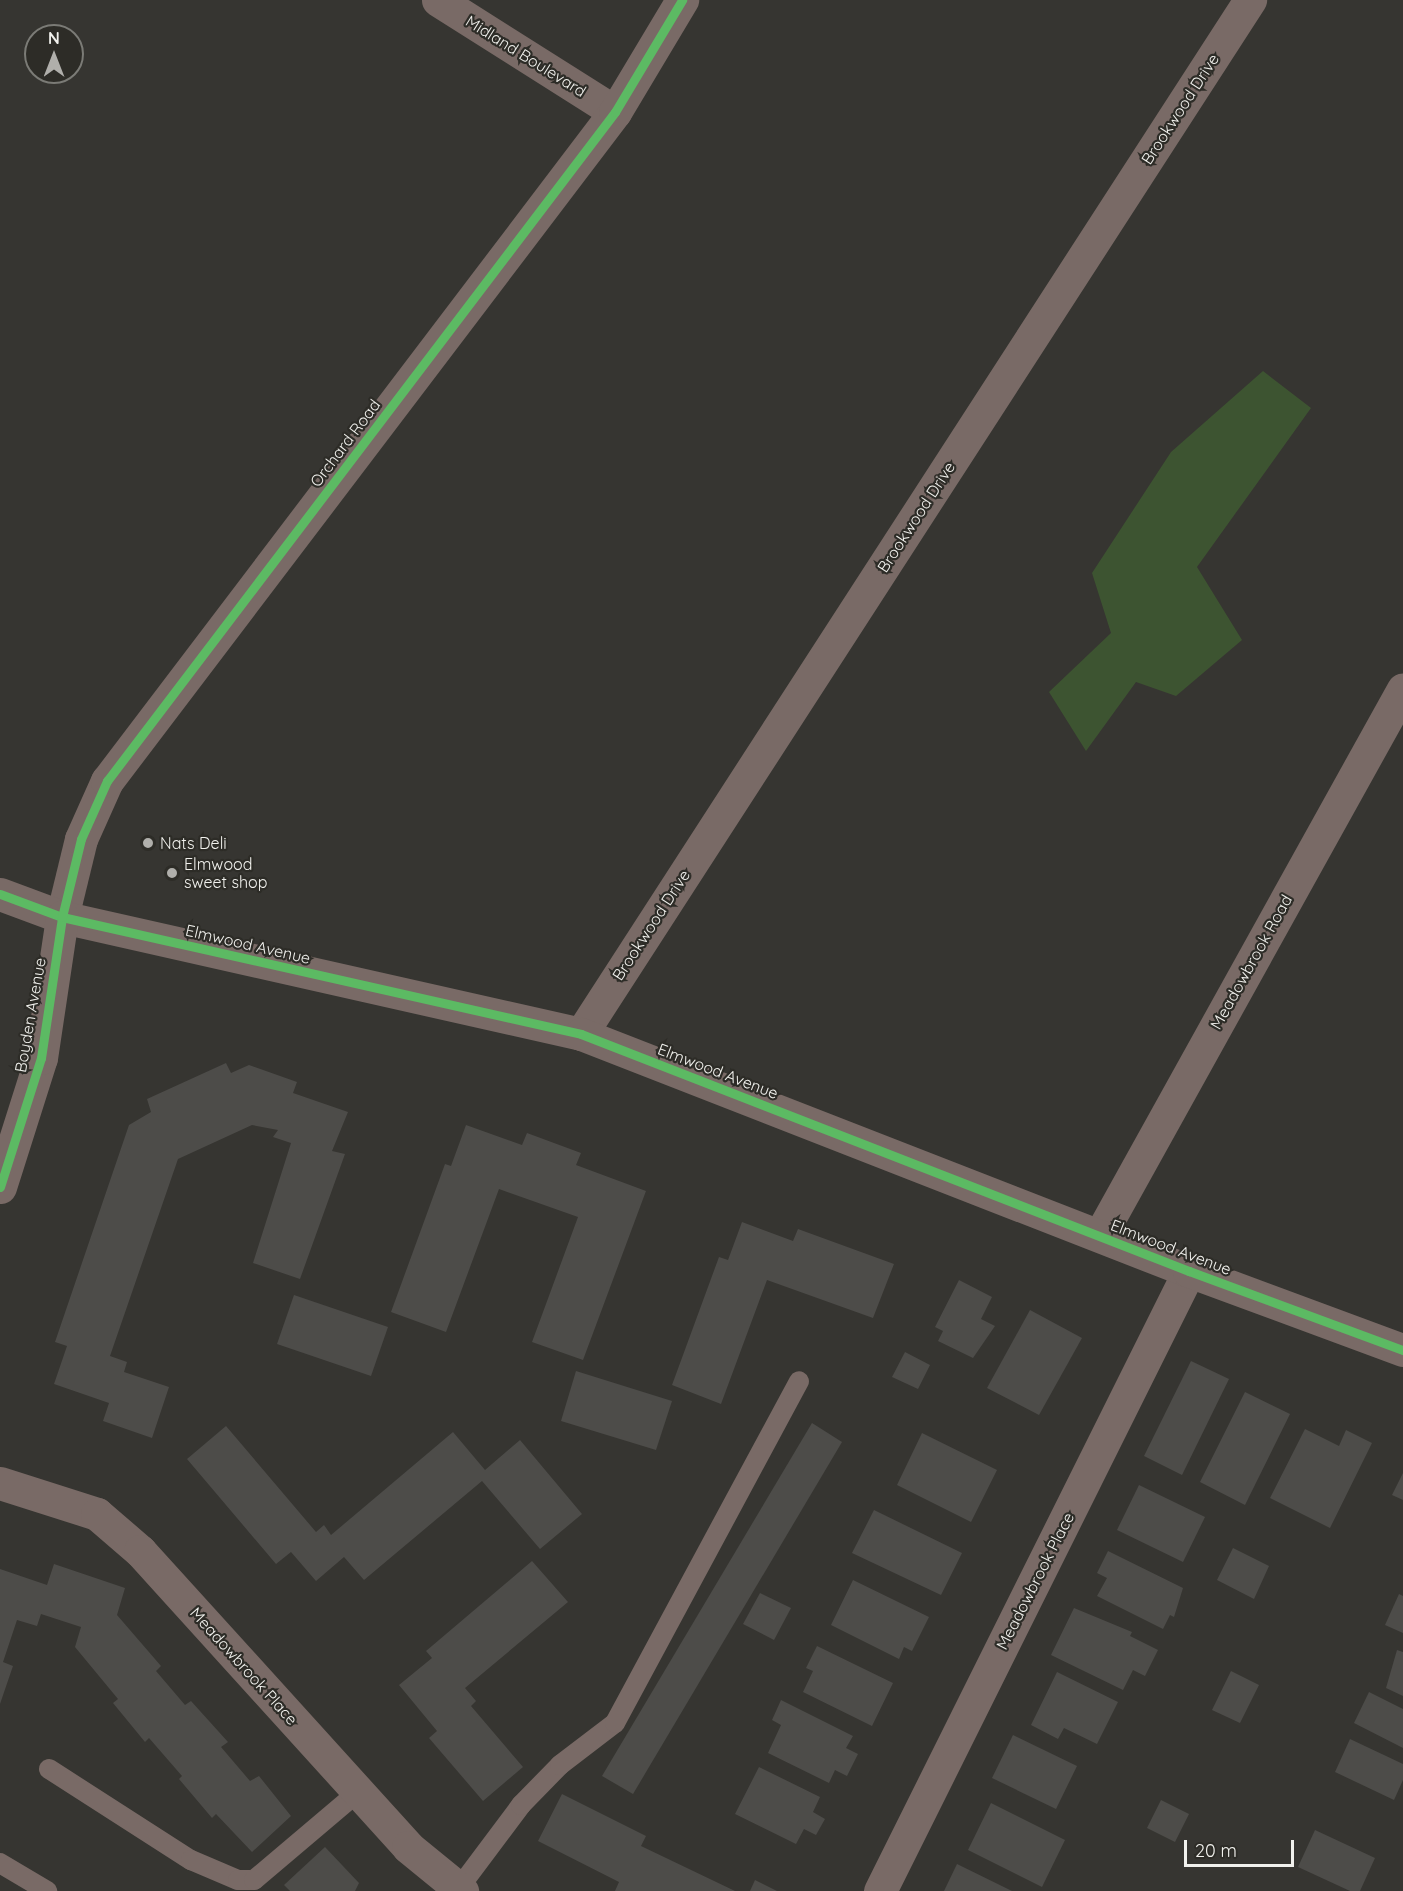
<!DOCTYPE html>
<style>
body{margin:0}
#map{position:relative;width:1403px;height:1891px;overflow:hidden;background:#363531;font-family:Quicksand,sans-serif}
div>[style]{position:absolute}
.green>*{inset:0;background:#3d5431}
.building>*{inset:0;background:#4d4c49}
.service>*{height:20px;margin:-10px;padding:0 10px;transform-origin:10px;border-radius:10px;background:#796a66}
.minor>*{height:33px;margin:-16.5px;padding:0 16.5px;transform-origin:16.5px;border-radius:16.5px;background:#796a66}
.tertiary>*{height:33px;margin:-16.5px;padding:0 16.5px;transform-origin:16.5px;border-radius:16.5px;background:#796a66}
.cycleway>*{height:9px;margin:-4.5px;padding:0 4.5px;transform-origin:4.5px;border-radius:4.5px;background:#5cba63}
.dots>*{width:16px;height:16px;translate:-50% -50%;box-sizing:border-box;border:3px solid #2d2c27;border-radius:50%}
span{translate:-50% -50%;white-space:nowrap;text-align:center;line-height:1.15;-webkit-text-stroke:4.5px #2d2c27;paint-order:stroke}
.street-label{font-size:16px;color:#f1f1ed}
.poi-label{font-size:16px;color:#f1f1ed}
.left{translate:0 -50%;text-align:left}
.north{position:absolute;left:24px;top:24px;width:60px;height:60px;box-sizing:border-box;background:#2d2c27;border:2px solid #7b7b76;border-radius:50%;rotate:0deg;font-size:16px;font-weight:700;line-height:24px;text-align:center;color:#f1f1ed}
.north::after{content:'';display:block;margin:auto;width:21px;height:27px;background:#b0afab;clip-path:polygon(50% 0,100% 100%,50% 72%,0 100%)}
.scale{position:absolute;left:1184px;top:1840px;width:110px;height:27px;box-sizing:border-box;border:3px solid #f1f1ed;border-top:0;padding-left:8px;font-size:18px;line-height:21px;white-space:nowrap;color:#f1f1ed;-webkit-text-stroke:4px #2d2c27;paint-order:stroke}
</style>
<div id="map">
<div class="green">
<div style="clip-path:polygon(1263px 371px,1311px 408px,1197px 567px,1242px 640px,1176px 696px,1136px 682px,1086px 751px,1049px 692px,1111px 633px,1092px 573px,1171px 452px)"></div>
</div>
<div class="building">
<div style="clip-path:polygon(226px 1063px,231px 1073px,249px 1065px,297px 1082px,293px 1093px,348px 1112px,332px 1151px,345px 1154px,300px 1279px,253px 1263px,291px 1143px,273px 1137px,278px 1130px,252px 1125px,178px 1159px,110px 1356px,127px 1362px,124px 1372px,169px 1387px,152px 1438px,103px 1421px,109px 1403px,54px 1384px,67px 1346px,55px 1342px,129px 1125px,151px 1112px,147px 1099px)"></div>
<div style="clip-path:polygon(466px 1125px,522px 1145px,527px 1133px,581px 1153px,576px 1165px,646px 1191px,583px 1360px,532px 1342px,578px 1217px,499px 1189px,446px 1332px,391px 1312px,445px 1164px,451px 1166px)"></div>
<div style="clip-path:polygon(742px 1222px,793px 1241px,798px 1229px,894px 1264px,873px 1318px,767px 1280px,721px 1404px,672px 1385px,719px 1257px,728px 1260px)"></div>
<div style="clip-path:polygon(959px 1280px,992px 1297px,981px 1319px,995px 1326px,973px 1358px,938px 1341px,943px 1331px,935px 1327px)"></div>
<div style="clip-path:polygon(294px 1295px,388px 1327px,371px 1376px,277px 1344px)"></div>
<div style="clip-path:polygon(1030px 1310px,1082px 1338px,1039px 1415px,987px 1388px)"></div>
<div style="clip-path:polygon(905px 1352px,930px 1365px,918px 1389px,892px 1377px)"></div>
<div style="clip-path:polygon(1191px 1361px,1229px 1379px,1182px 1475px,1144px 1456px)"></div>
<div style="clip-path:polygon(576px 1371px,672px 1401px,656px 1450px,561px 1421px)"></div>
<div style="clip-path:polygon(1245px 1392px,1290px 1414px,1245px 1505px,1200px 1482px)"></div>
<div style="clip-path:polygon(812px 1423px,842px 1442px,633px 1794px,602px 1776px)"></div>
<div style="clip-path:polygon(226px 1426px,316px 1532px,324px 1525px,331px 1535px,453px 1432px,485px 1470px,520px 1440px,582px 1514px,540px 1549px,482px 1481px,364px 1580px,344px 1557px,316px 1581px,291px 1552px,276px 1564px,187px 1459px)"></div>
<div style="clip-path:polygon(1305px 1429px,1339px 1446px,1346px 1430px,1372px 1443px,1330px 1528px,1270px 1498px)"></div>
<div style="clip-path:polygon(922px 1433px,997px 1470px,971px 1522px,897px 1485px)"></div>
<div style="clip-path:polygon(1403px 1473px,1403px 1500px,1392px 1495px)"></div>
<div style="clip-path:polygon(1139px 1485px,1205px 1517px,1183px 1562px,1117px 1530px)"></div>
<div style="clip-path:polygon(874px 1510px,962px 1553px,941px 1595px,852px 1553px)"></div>
<div style="clip-path:polygon(1233px 1548px,1269px 1566px,1254px 1599px,1217px 1580px)"></div>
<div style="clip-path:polygon(1108px 1551px,1183px 1588px,1174px 1617px,1170px 1615px,1163px 1629px,1097px 1596px,1107px 1578px,1097px 1573px)"></div>
<div style="clip-path:polygon(532px 1561px,568px 1602px,465px 1688px,476px 1701px,471px 1706px,523px 1767px,483px 1801px,429px 1738px,437px 1731px,399px 1685px,432px 1658px,426px 1651px)"></div>
<div style="clip-path:polygon(54px 1564px,125px 1588px,117px 1615px,161px 1666px,156px 1671px,185px 1705px,191px 1701px,228px 1742px,221px 1747px,250px 1781px,259px 1776px,291px 1816px,252px 1852px,216px 1814px,212px 1818px,179px 1779px,182px 1776px,149px 1738px,145px 1742px,113px 1703px,118px 1699px,75px 1647px,81px 1627px,41px 1614px,37px 1626px,17px 1620px,3px 1662px,13px 1666px,0 1704px,0 1569px,47px 1585px)"></div>
<div style="clip-path:polygon(853px 1580px,929px 1617px,912px 1651px,904px 1647px,899px 1659px,831px 1625px)"></div>
<div style="clip-path:polygon(760px 1593px,791px 1608px,774px 1640px,743px 1624px)"></div>
<div style="clip-path:polygon(1399px 1594px,1403px 1596px,1403px 1633px,1385px 1625px)"></div>
<div style="clip-path:polygon(1074px 1608px,1132px 1632px,1130px 1636px,1158px 1650px,1145px 1676px,1133px 1670px,1123px 1690px,1051px 1655px)"></div>
<div style="clip-path:polygon(817px 1646px,893px 1683px,872px 1726px,803px 1692px,813px 1671px,806px 1668px)"></div>
<div style="clip-path:polygon(1397px 1650px,1403px 1652px,1403px 1696px,1386px 1688px)"></div>
<div style="clip-path:polygon(1231px 1671px,1259px 1685px,1240px 1723px,1212px 1710px)"></div>
<div style="clip-path:polygon(1057px 1672px,1118px 1702px,1097px 1744px,1064px 1728px,1058px 1739px,1031px 1725px)"></div>
<div style="clip-path:polygon(1369px 1692px,1403px 1709px,1403px 1748px,1354px 1723px)"></div>
<div style="clip-path:polygon(781px 1700px,853px 1736px,846px 1748px,858px 1754px,847px 1776px,835px 1770px,829px 1783px,768px 1753px,781px 1725px,772px 1720px)"></div>
<div style="clip-path:polygon(1013px 1735px,1077px 1766px,1056px 1809px,992px 1778px)"></div>
<div style="clip-path:polygon(1350px 1739px,1403px 1764px,1403px 1780px,1394px 1800px,1335px 1772px)"></div>
<div style="clip-path:polygon(759px 1767px,820px 1797px,813px 1812px,825px 1819px,816px 1835px,804px 1829px,796px 1844px,735px 1814px)"></div>
<div style="clip-path:polygon(562px 1794px,646px 1836px,641px 1846px,735px 1891px,615px 1891px,619px 1882px,538px 1841px)"></div>
<div style="clip-path:polygon(1161px 1800px,1189px 1814px,1175px 1842px,1147px 1828px)"></div>
<div style="clip-path:polygon(991px 1803px,1065px 1840px,1042px 1887px,968px 1850px)"></div>
<div style="clip-path:polygon(1315px 1830px,1375px 1858px,1360px 1891px,1350px 1891px,1298px 1867px)"></div>
<div style="clip-path:polygon(325px 1847px,359px 1883px,355px 1891px,290px 1891px,284px 1885px)"></div>
<div style="clip-path:polygon(957px 1864px,1012px 1891px,944px 1891px)"></div>
<div style="clip-path:polygon(755px 1880px,777px 1891px,750px 1891px)"></div>
</div>
<div class="service">
<div style="left:49px;top:1769px;width:169px;rotate:32.7deg"></div>
<div style="left:191px;top:1860px;width:51px;rotate:23.1deg"></div>
<div style="left:238px;top:1880px;width:16px"></div>
<div style="left:254px;top:1880px;width:136px;rotate:-40.2deg"></div>
<div style="left:0;top:1863px;width:55px;rotate:30.8deg"></div>
<div style="left:459px;top:1888px;width:104px;rotate:-53.2deg"></div>
<div style="left:521px;top:1805px;width:56px;rotate:-45.7deg"></div>
<div style="left:560px;top:1765px;width:69px;rotate:-37.4deg"></div>
<div style="left:615px;top:1723px;width:388px;rotate:-61.7deg"></div>
</div>
<div class="minor">
<div style="left:438px;top:0;width:209px;rotate:32.3deg"></div>
<div style="left:62px;top:917px;width:80px;rotate:-76.3deg"></div>
<div style="left:81px;top:839px;width:64px;rotate:-65.9deg"></div>
<div style="left:107px;top:781px;width:840px;rotate:-52.79deg"></div>
<div style="left:615px;top:112px;width:131px;rotate:-59.1deg"></div>
<div style="left:581px;top:1034px;width:1232px;rotate:-57.1deg"></div>
<div style="left:1100px;top:1235px;width:624px;rotate:-60.97deg"></div>
<div style="left:0;top:1483px;width:102px;rotate:17.7deg"></div>
<div style="left:97px;top:1514px;width:57px;rotate:40.7deg"></div>
<div style="left:140px;top:1551px;width:399px;rotate:47.8deg"></div>
<div style="left:408px;top:1847px;width:70px;rotate:39.2deg"></div>
<div style="left:880px;top:1891px;width:693px;rotate:-63.51deg"></div>
</div>
<div class="tertiary">
<div style="left:0;top:894px;width:66px;rotate:20.4deg"></div>
<div style="left:62px;top:917px;width:532px;rotate:12.7deg"></div>
<div style="left:581px;top:1034px;width:653px;rotate:21.3deg"></div>
<div style="left:1189px;top:1271px;width:228px;rotate:20.3deg"></div>
<div style="left:0;top:1187px;width:135px;rotate:-72.4deg"></div>
<div style="left:41px;top:1058px;width:143px;rotate:-81.5deg"></div>
</div>
<div class="cycleway">
<div style="left:0;top:894px;width:66px;rotate:20.4deg"></div>
<div style="left:62px;top:917px;width:532px;rotate:12.7deg"></div>
<div style="left:581px;top:1034px;width:653px;rotate:21.3deg"></div>
<div style="left:1189px;top:1271px;width:228px;rotate:20.3deg"></div>
<div style="left:0;top:1187px;width:135px;rotate:-72.4deg"></div>
<div style="left:41px;top:1058px;width:143px;rotate:-81.5deg"></div>
<div style="left:62px;top:917px;width:80px;rotate:-76.3deg"></div>
<div style="left:81px;top:839px;width:64px;rotate:-65.9deg"></div>
<div style="left:107px;top:781px;width:840px;rotate:-52.79deg"></div>
<div style="left:615px;top:112px;width:131px;rotate:-59.1deg"></div>
</div>
<div class="dots">
<div style="left:148px;top:843px;background:#b0afab"></div>
<div style="left:172px;top:873px;background:#b0afab"></div>
</div>
<div class="street-label">
<span style="left:526px;top:56px;rotate:32deg">Midland Boulevard</span>
<span style="left:1180px;top:109px;rotate:-57deg">Brookwood Drive</span>
<span style="left:345px;top:443px;rotate:-53deg">Orchard Road</span>
<span style="left:916px;top:517px;rotate:-57deg">Brookwood Drive</span>
<span style="left:651px;top:925px;rotate:-57deg">Brookwood Drive</span>
<span style="left:248px;top:944px;rotate:13deg">Elmwood Avenue</span>
<span style="left:1251px;top:962px;rotate:-61deg">Meadowbrook Road</span>
<span style="left:30px;top:1015px;rotate:-80deg">Boyden Avenue</span>
<span style="left:718px;top:1071px;rotate:21deg">Elmwood Avenue</span>
<span style="left:1171px;top:1247px;rotate:21deg">Elmwood Avenue</span>
<span style="left:1035px;top:1581px;rotate:-63deg">Meadowbrook Place</span>
<span style="left:244px;top:1666px;rotate:48deg">Meadowbrook Place</span>
</div>
<div class="poi-label">
<span class="left" style="left:160px;top:843px">Nats Deli</span>
<span class="left" style="left:184px;top:873px">Elmwood<br>sweet shop</span>
</div>
<div class="north">N</div>
<div class="scale">20 m</div>
</div>
